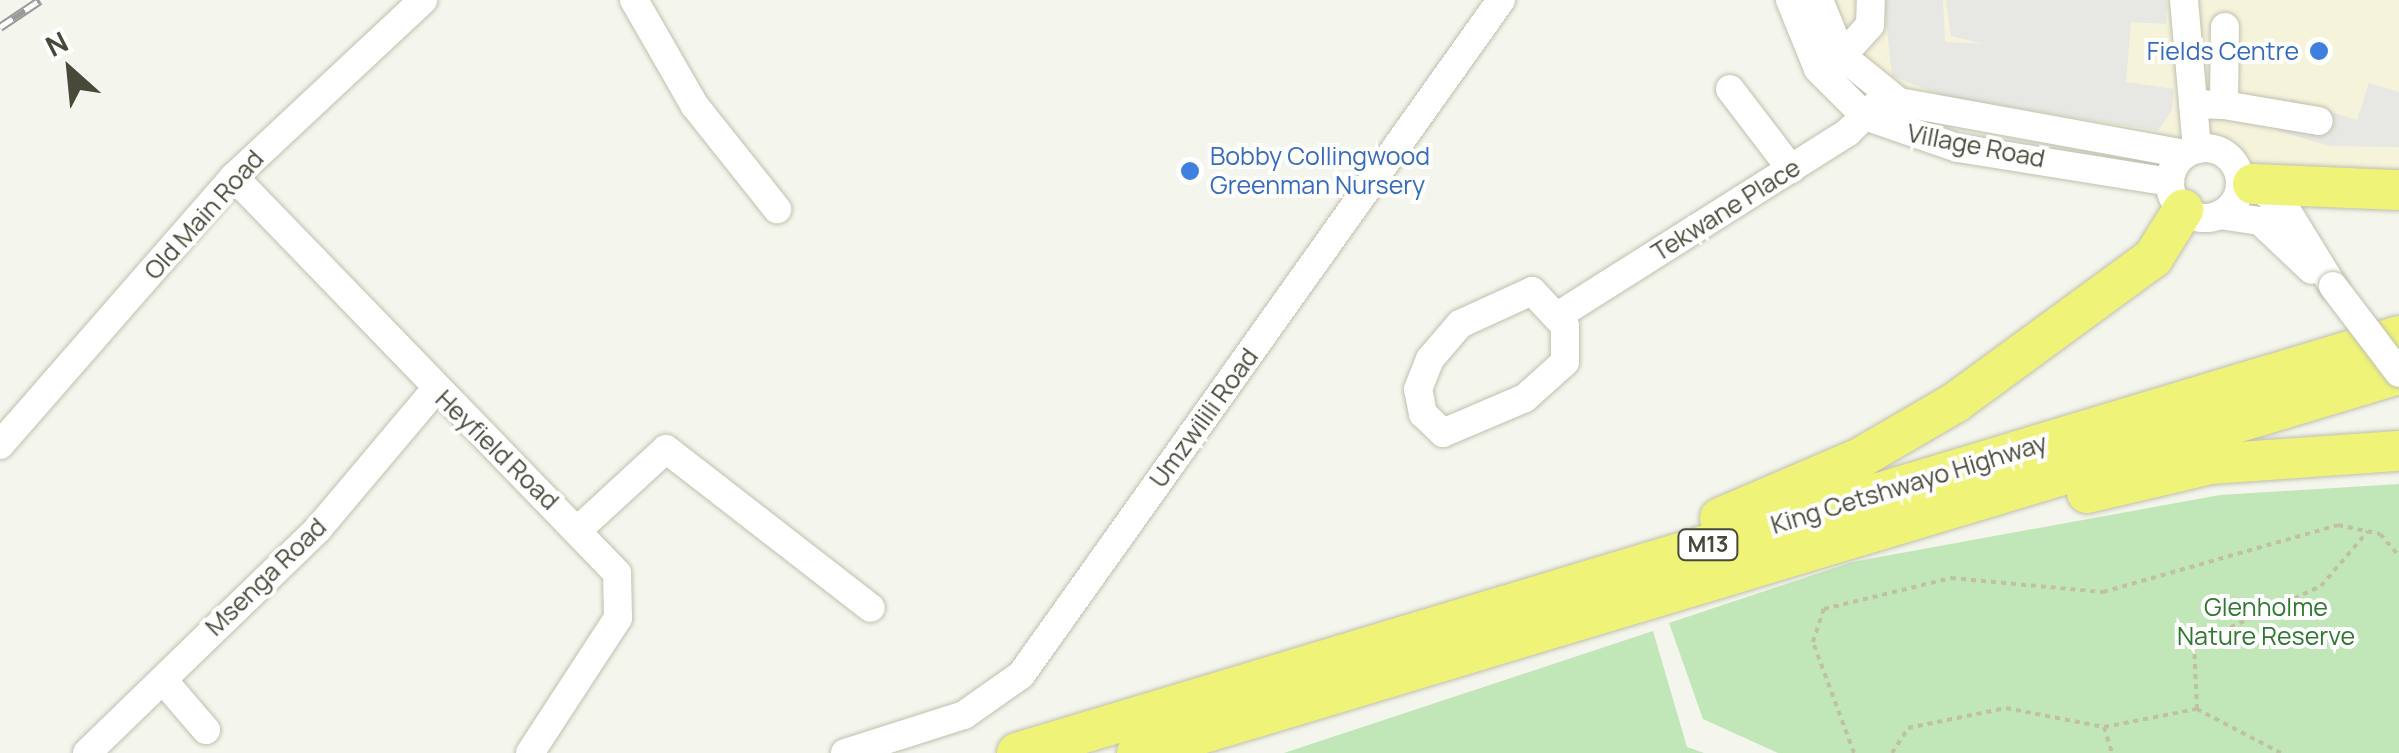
<!DOCTYPE html>
<style>
body{margin:0}
#map{position:relative;width:2399px;height:753px;overflow:hidden;background:#f4f5ec;font-family:Manrope,sans-serif}
div>[style]{position:absolute}
.commercial>*{inset:0;background:#f5f3da}
.green>*{inset:0;background:#c1e6b8}
.parking>*{inset:0;background:#e7e7e3}
.path>*{height:4px;margin-top:-2px;transform-origin:0;background:repeating-linear-gradient(90deg,#c0c1a1 0 5px,transparent 0 10px)}
.roads{filter:drop-shadow(0 0 2px #c0c0af) drop-shadow(0 0 2px #c0c0af)}
.minor>*{height:28px;margin:-14px;padding:0 14px;transform-origin:14px;border-radius:14px;background:#fff}
.minor>.ring{margin:-14px;padding:0;box-sizing:content-box;background:none;border:28px solid #fff;border-radius:50%}
.highway>*{height:40px;margin:-20px;padding:0 20px;transform-origin:20px;border-radius:20px;background:#eff478}
.rail>*{height:9px;margin-top:-4.5px;transform-origin:0;background:repeating-linear-gradient(90deg,#fff 0 15px,#9a9a9a 0 30px);box-sizing:border-box;border-block:2px solid #9a9a9a}
.bridges{filter:drop-shadow(0 0 2px #c0c0af) drop-shadow(0 0 2px #c0c0af)}
.minor-bridge>*{height:28px;margin:-14px;padding:0 14px;transform-origin:14px;border-radius:14px;background:#fff}
.dots>*{width:28px;height:28px;translate:-50% -50%;box-sizing:border-box;border:5px solid #fff;border-radius:50%}
span{translate:-50% -50%;white-space:nowrap;text-align:center;line-height:1.15;-webkit-text-stroke:8px #fff;paint-order:stroke}
.shield-label span{padding:2px 8px;background:#fff;border:2px solid;border-radius:8px;-webkit-text-stroke-width:0}
.shield-label{font-size:22px;color:#49493a;font-weight:700}
.shop-label{font-size:25px;color:#366cbe}
.right{translate:-100% -50%;text-align:right}
.left{translate:0 -50%;text-align:left}
.street-label{font-size:25px;color:#49493a}
.park-label{font-size:25px;color:#307830}
.north{position:absolute;left:20px;top:20px;width:100px;height:100px;-webkit-text-stroke:8px #fff;paint-order:stroke;rotate:333deg;font-size:28px;font-weight:700;line-height:40px;text-align:center;color:#49493a}
.north::after{content:'';display:block;margin:auto;width:35px;height:45px;background:#49493a;clip-path:polygon(50% 0,100% 100%,50% 72%,0 100%)}
</style>
<div id="map">
<div class="commercial">
<div style="clip-path:polygon(1826px 0,2399px 0,2399px 184px,2314px 185px,2236px 169px,2212px 146px,1932px 105px,1865px 71px)"></div>
</div>
<div class="green">
<div style="clip-path:polygon(2399px 484px,2399px 753px,1778px 753px,1703px 719px,1669px 623px,1852px 562px,2220px 495px)"></div>
<div style="clip-path:polygon(1653px 631px,1687px 747px,1704px 753px,1284px 753px)"></div>
</div>
<div class="parking">
<div style="clip-path:polygon(1884px 0,1943px 0,1945px 42px,1984px 44px,1951px 36px,1946px 0,2167px 0,2166px 24px,2131px 22px,2126px 82px,2174px 89px,2172px 110px,2158px 131px,1944px 96px,1892px 76px)"></div>
<div style="clip-path:polygon(2369px 83px,2399px 92px,2399px 147px,2329px 146px,2278px 131px,2291px 99px,2357px 120px)"></div>
</div>
<div class="path">
<div style="left:2104px;top:727px;width:95px;rotate:-11deg"></div>
<div style="left:1854px;top:753px;width:118px;rotate:-110.3deg"></div>
<div style="left:1813px;top:642px;width:35px;rotate:-72deg"></div>
<div style="left:1824px;top:609px;width:131px;rotate:-13.7deg"></div>
<div style="left:1951px;top:578px;width:153px;rotate:5.3deg"></div>
<div style="left:2103px;top:592px;width:244px;rotate:-15.9deg"></div>
<div style="left:2338px;top:525px;width:43px;rotate:12.1deg"></div>
<div style="left:2380px;top:534px;width:29px;rotate:49deg"></div>
<div style="left:1892px;top:753px;width:30px;rotate:-57deg"></div>
<div style="left:1908px;top:728px;width:100px;rotate:-11.5deg"></div>
<div style="left:2006px;top:708px;width:100px;rotate:11deg"></div>
<div style="left:2104px;top:727px;width:27px;rotate:73deg"></div>
<div style="left:2281px;top:753px;width:95px;rotate:-152.4deg"></div>
<div style="left:2197px;top:709px;width:65px;rotate:-92.6deg"></div>
<div style="left:2194px;top:644px;width:140px;rotate:-24.5deg"></div>
<div style="left:2321px;top:586px;width:72px;rotate:-49.5deg"></div>
</div>
<div class="roads">
<div class="minor">
<div style="left:634px;top:0;width:122px;rotate:60.1deg"></div>
<div style="left:695px;top:106px;width:132px;rotate:51.5deg"></div>
<div style="left:1790px;top:0;width:74px;rotate:67.9deg"></div>
<div style="left:1818px;top:69px;width:66px;rotate:45deg"></div>
<div style="left:1865px;top:116px;width:98px;rotate:19deg"></div>
<div style="left:1958px;top:148px;width:215px;rotate:9.1deg"></div>
<div style="left:1819px;top:0;width:61px;rotate:67.7deg"></div>
<div style="left:1842px;top:56px;width:73px;rotate:38.9deg"></div>
<div style="left:1899px;top:102px;width:291px;rotate:10.3deg"></div>
<div style="left:2184px;top:0;width:150px;rotate:85deg"></div>
<div style="left:1842px;top:56px;width:42px;rotate:-47.9deg"></div>
<div style="left:1870px;top:25px;width:25px;rotate:-88deg"></div>
<div style="left:1730px;top:89px;width:101px;rotate:52.7deg"></div>
<div style="left:2193px;top:104px;width:31px;rotate:2deg"></div>
<div style="left:2224px;top:105px;width:78px;rotate:-89.3deg"></div>
<div style="left:2224px;top:105px;width:96px;rotate:9.6deg"></div>
<div class="ring" style="left:2170px;top:148px;width:42px;height:42px"></div>
<div style="left:234px;top:177px;width:551px;rotate:45.96deg"></div>
<div style="left:617px;top:573px;width:45px;rotate:88.7deg"></div>
<div style="left:618px;top:618px;width:161px;rotate:123.1deg"></div>
<div style="left:2252px;top:183px;width:39px;rotate:36deg"></div>
<div style="left:2284px;top:206px;width:94px;rotate:58.5deg"></div>
<div style="left:2219px;top:215px;width:41px;rotate:8.3deg"></div>
<div style="left:2260px;top:221px;width:71px;rotate:43.3deg"></div>
<div style="left:1532px;top:291px;width:48px;rotate:46.7deg"></div>
<div style="left:1565px;top:326px;width:36px;rotate:90deg"></div>
<div style="left:1565px;top:362px;width:54px;rotate:138deg"></div>
<div style="left:1525px;top:398px;width:89px;rotate:156.9deg"></div>
<div style="left:1443px;top:433px;width:28px;rotate:-136deg"></div>
<div style="left:1423px;top:414px;width:25px;rotate:-101deg"></div>
<div style="left:1418px;top:389px;width:32px;rotate:-68deg"></div>
<div style="left:1430px;top:359px;width:46px;rotate:-49.4deg"></div>
<div style="left:1460px;top:324px;width:79px;rotate:-24.6deg"></div>
<div style="left:1559px;top:315px;width:342px;rotate:-32.3deg"></div>
<div style="left:1848px;top:132px;width:42px;rotate:-44deg"></div>
<div style="left:0;top:445px;width:356px;rotate:-48.9deg"></div>
<div style="left:234px;top:177px;width:259px;rotate:-43.1deg"></div>
<div style="left:579px;top:529px;width:118px;rotate:-42.6deg"></div>
<div style="left:666px;top:449px;width:259px;rotate:37.8deg"></div>
<div style="left:163px;top:680px;width:66px;rotate:49.3deg"></div>
<div style="left:87px;top:753px;width:322px;rotate:-44.1deg"></div>
<div style="left:318px;top:529px;width:182px;rotate:-49.9deg"></div>
<div style="left:845px;top:753px;width:125px;rotate:-17.7deg"></div>
<div style="left:964px;top:715px;width:70px;rotate:-35.1deg"></div>
<div style="left:1021px;top:675px;width:828px;rotate:-54.58deg"></div>
</div>
<div class="highway">
<div style="left:2253px;top:184px;width:146px;rotate:2.4deg"></div>
<div style="left:2087px;top:493px;width:127px;rotate:-13.2deg"></div>
<div style="left:2211px;top:464px;width:188px;rotate:-4deg"></div>
<div style="left:1720px;top:518px;width:155px;rotate:-23.2deg"></div>
<div style="left:1862px;top:457px;width:109px;rotate:-30.3deg"></div>
<div style="left:1956px;top:402px;width:244px;rotate:-36.2deg"></div>
<div style="left:2153px;top:258px;width:57px;rotate:-58deg"></div>
<div style="left:1017px;top:753px;width:1444px;rotate:-16.79deg"></div>
<div style="left:1137px;top:753px;width:1318px;rotate:-16.72deg"></div>
</div>
</div>
<div class="rail">
<div style="left:0;top:27px;width:48px;rotate:-34deg"></div>
</div>
<div class="bridges">
<div class="minor-bridge">
<div style="left:2333px;top:286px;width:109px;rotate:52.8deg"></div>
</div>
</div>
<div class="dots">
<div style="left:2319px;top:51px;background:#3f7fe0"></div>
<div style="left:1190px;top:171px;background:#3f7fe0"></div>
</div>
<div class="shield-label">
<span style="left:1708px;top:545px">M13</span>
</div>
<div class="shop-label">
<span class="right" style="left:2299px;top:51px">Fields Centre</span>
<span class="left" style="left:1210px;top:171px">Bobby Collingwood<br>Greenman Nursery</span>
</div>
<div class="street-label">
<span style="left:1976px;top:146px;rotate:11deg">Village Road</span>
<span style="left:1726px;top:210px;rotate:-32deg">Tekwane Place</span>
<span style="left:204px;top:215px;rotate:-48deg">Old Main Road</span>
<span style="left:1204px;top:418px;rotate:-54deg">Umzwilili Road</span>
<span style="left:497px;top:450px;rotate:44deg">Heyfield Road</span>
<span style="left:1909px;top:484px;rotate:-17deg">King Cetshwayo Highway</span>
<span style="left:266px;top:577px;rotate:-44deg">Msenga Road</span>
</div>
<div class="park-label">
<span style="left:2266px;top:622px">Glenholme<br>Nature Reserve</span>
</div>
<div class="north">N</div>
</div>
